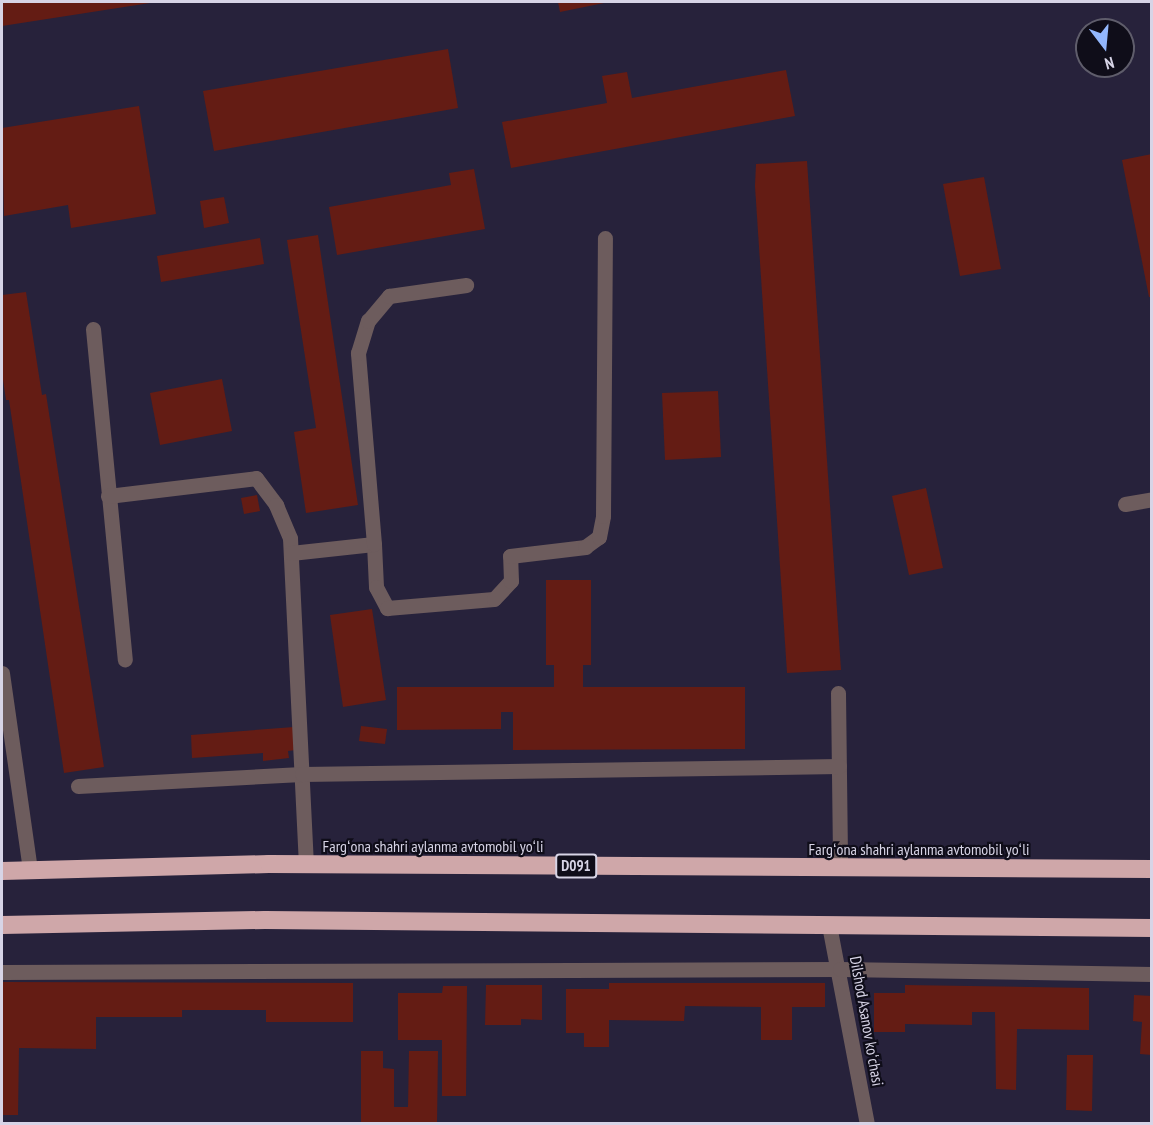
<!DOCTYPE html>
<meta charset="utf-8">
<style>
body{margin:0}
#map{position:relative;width:1153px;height:1125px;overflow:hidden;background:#27223b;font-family:"PT Sans Narrow",sans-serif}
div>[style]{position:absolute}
.building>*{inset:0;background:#641c14}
.minor>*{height:15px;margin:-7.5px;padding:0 7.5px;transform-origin:7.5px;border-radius:7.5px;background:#6d5c5d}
.highway>*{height:18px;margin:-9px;padding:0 9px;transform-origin:9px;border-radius:9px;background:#cfa7a9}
span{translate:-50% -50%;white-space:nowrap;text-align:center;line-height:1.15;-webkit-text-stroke:4.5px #0f0d19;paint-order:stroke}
.shield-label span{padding:2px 4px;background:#0f0d19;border:2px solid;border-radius:4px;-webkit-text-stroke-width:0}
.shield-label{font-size:15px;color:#d7d4e6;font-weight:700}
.street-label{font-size:16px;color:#d7d4e6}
.frame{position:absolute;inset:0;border:3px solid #d7d4e6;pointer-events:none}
.north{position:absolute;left:1075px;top:18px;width:60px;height:60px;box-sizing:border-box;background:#0f0d19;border:2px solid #5f5d6b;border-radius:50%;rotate:164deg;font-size:16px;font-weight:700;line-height:24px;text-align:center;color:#d7d4e6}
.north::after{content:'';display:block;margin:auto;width:21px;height:27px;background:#93b7fd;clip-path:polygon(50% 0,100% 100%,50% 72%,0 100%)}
</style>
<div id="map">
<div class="building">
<div style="clip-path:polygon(2px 2px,150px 2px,150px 3px,2px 26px)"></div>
<div style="clip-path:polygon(558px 2px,604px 2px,604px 3px,560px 12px)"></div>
<div style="clip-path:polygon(448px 49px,458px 108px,214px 151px,203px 91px)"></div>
<div style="clip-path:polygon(786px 70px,795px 116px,511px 168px,502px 122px,607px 103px,602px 76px,627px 72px,632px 98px)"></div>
<div style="clip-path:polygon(139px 106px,156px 214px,71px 228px,68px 205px,4px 216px,2px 128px)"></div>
<div style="clip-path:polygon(1152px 154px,1152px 297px,1149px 297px,1122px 160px)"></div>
<div style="clip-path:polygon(807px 161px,841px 670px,787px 673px,755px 186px,756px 164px)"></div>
<div style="clip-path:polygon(474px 169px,485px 229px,337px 255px,329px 207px,451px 185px,449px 173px)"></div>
<div style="clip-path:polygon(984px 177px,1001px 269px,960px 276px,943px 184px)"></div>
<div style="clip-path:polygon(224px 197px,229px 223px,204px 228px,200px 201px)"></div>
<div style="clip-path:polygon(318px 235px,358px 505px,306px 513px,294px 432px,316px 428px,287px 240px)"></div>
<div style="clip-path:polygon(260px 238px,264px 264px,161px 282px,157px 256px)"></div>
<div style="clip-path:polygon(26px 292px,42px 395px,46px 394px,104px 767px,64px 773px,9px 400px,6px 400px,2px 373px,2px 295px)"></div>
<div style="clip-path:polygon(222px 379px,232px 431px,160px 445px,150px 393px)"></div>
<div style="clip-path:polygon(718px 391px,721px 457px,665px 460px,662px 393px)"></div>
<div style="clip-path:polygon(926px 488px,943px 568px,909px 575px,892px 496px)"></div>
<div style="clip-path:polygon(257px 495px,260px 511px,244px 514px,241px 498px)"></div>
<div style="clip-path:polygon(546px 580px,591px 580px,591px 665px,583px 665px,583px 687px,745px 687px,745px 749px,513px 750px,513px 712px,501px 712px,501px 729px,397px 730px,397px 687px,554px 687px,554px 665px,546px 665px)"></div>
<div style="clip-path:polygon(372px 609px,386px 700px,343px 707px,330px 615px)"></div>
<div style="clip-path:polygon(361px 726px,387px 729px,385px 744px,359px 741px)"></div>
<div style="clip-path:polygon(294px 727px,296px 750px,288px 751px,289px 758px,263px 761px,263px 753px,192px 758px,191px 735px)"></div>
<div style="clip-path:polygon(2px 982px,353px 983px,353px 1022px,266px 1022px,266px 1010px,182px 1010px,182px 1017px,96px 1017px,96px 1049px,19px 1048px,18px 1115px,2px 1115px)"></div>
<div style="clip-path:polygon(609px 983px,825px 983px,825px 1007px,792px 1007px,792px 1040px,761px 1040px,761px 1007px,685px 1006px,684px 1021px,609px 1020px,609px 1047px,584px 1047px,584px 1033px,566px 1033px,566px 989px,609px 989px)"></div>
<div style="clip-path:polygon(486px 985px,542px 985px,542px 1020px,521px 1019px,521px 1025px,485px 1025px)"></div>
<div style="clip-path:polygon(905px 985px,1089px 988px,1089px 1030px,1017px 1029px,1016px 1090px,996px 1089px,995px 1012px,972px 1012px,972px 1025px,905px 1024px,905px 1032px,874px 1032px,874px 993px,905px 993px)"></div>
<div style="clip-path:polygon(443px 986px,467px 986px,466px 1096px,442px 1096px,442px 1040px,398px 1040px,398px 993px,442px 993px)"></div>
<div style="clip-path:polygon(1134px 995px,1152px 996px,1152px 1055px,1140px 1054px,1142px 1022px,1133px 1021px)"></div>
<div style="clip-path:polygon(361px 1051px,383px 1051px,383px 1068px,394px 1069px,394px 1107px,408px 1107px,409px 1051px,438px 1051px,437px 1124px,361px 1124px)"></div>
<div style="clip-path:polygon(1067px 1055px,1093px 1055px,1092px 1111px,1066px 1110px)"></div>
</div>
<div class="minor">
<div style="left:93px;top:329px;width:332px;rotate:84.5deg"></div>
<div style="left:108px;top:496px;width:149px;rotate:-6.9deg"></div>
<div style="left:256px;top:478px;width:34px;rotate:53deg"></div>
<div style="left:276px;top:505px;width:36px;rotate:67deg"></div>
<div style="left:290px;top:538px;width:326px;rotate:87.2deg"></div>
<div style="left:1125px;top:504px;width:27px;rotate:-10deg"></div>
<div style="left:374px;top:544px;width:43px;rotate:87.3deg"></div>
<div style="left:376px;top:587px;width:24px;rotate:62deg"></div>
<div style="left:387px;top:608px;width:107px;rotate:-4.8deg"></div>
<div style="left:494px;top:599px;width:25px;rotate:-47deg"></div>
<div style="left:511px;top:581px;width:25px;rotate:-92deg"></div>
<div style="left:510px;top:556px;width:76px;rotate:-6.8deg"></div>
<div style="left:585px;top:547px;width:17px;rotate:-36deg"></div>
<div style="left:599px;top:537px;width:21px;rotate:-79deg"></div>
<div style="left:603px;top:516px;width:278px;rotate:-89.6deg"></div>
<div style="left:291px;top:553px;width:83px;rotate:-6.2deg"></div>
<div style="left:374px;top:544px;width:192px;rotate:-94.8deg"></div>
<div style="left:358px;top:353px;width:34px;rotate:-73deg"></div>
<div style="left:368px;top:321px;width:33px;rotate:-50deg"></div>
<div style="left:389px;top:296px;width:78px;rotate:-8.1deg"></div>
<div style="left:2px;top:673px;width:199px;rotate:81.9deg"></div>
<div style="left:838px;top:693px;width:175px;rotate:89.3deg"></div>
<div style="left:78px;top:786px;width:224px;rotate:-3.1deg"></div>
<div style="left:302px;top:774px;width:537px;rotate:-0.85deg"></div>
<div style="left:829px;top:925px;width:203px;rotate:79.2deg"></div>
<div style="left:2px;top:972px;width:838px;rotate:-0.21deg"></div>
<div style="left:840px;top:969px;width:312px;rotate:0.9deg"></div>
</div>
<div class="highway">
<div style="left:2px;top:871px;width:267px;rotate:-1.5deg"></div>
<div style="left:269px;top:864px;width:883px;rotate:0.32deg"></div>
<div style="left:2px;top:925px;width:263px;rotate:-1.1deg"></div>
<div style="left:265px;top:920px;width:887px;rotate:0.52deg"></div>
</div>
<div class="shield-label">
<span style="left:576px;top:866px">D091</span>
</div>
<div class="street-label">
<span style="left:433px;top:846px">Fargʻona shahri aylanma avtomobil yoʻli</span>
<span style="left:919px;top:849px">Fargʻona shahri aylanma avtomobil yoʻli</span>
<span style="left:867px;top:1021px;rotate:80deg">Dilshod Asanov koʻchasi</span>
</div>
<div class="frame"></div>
<div class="north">N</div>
</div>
